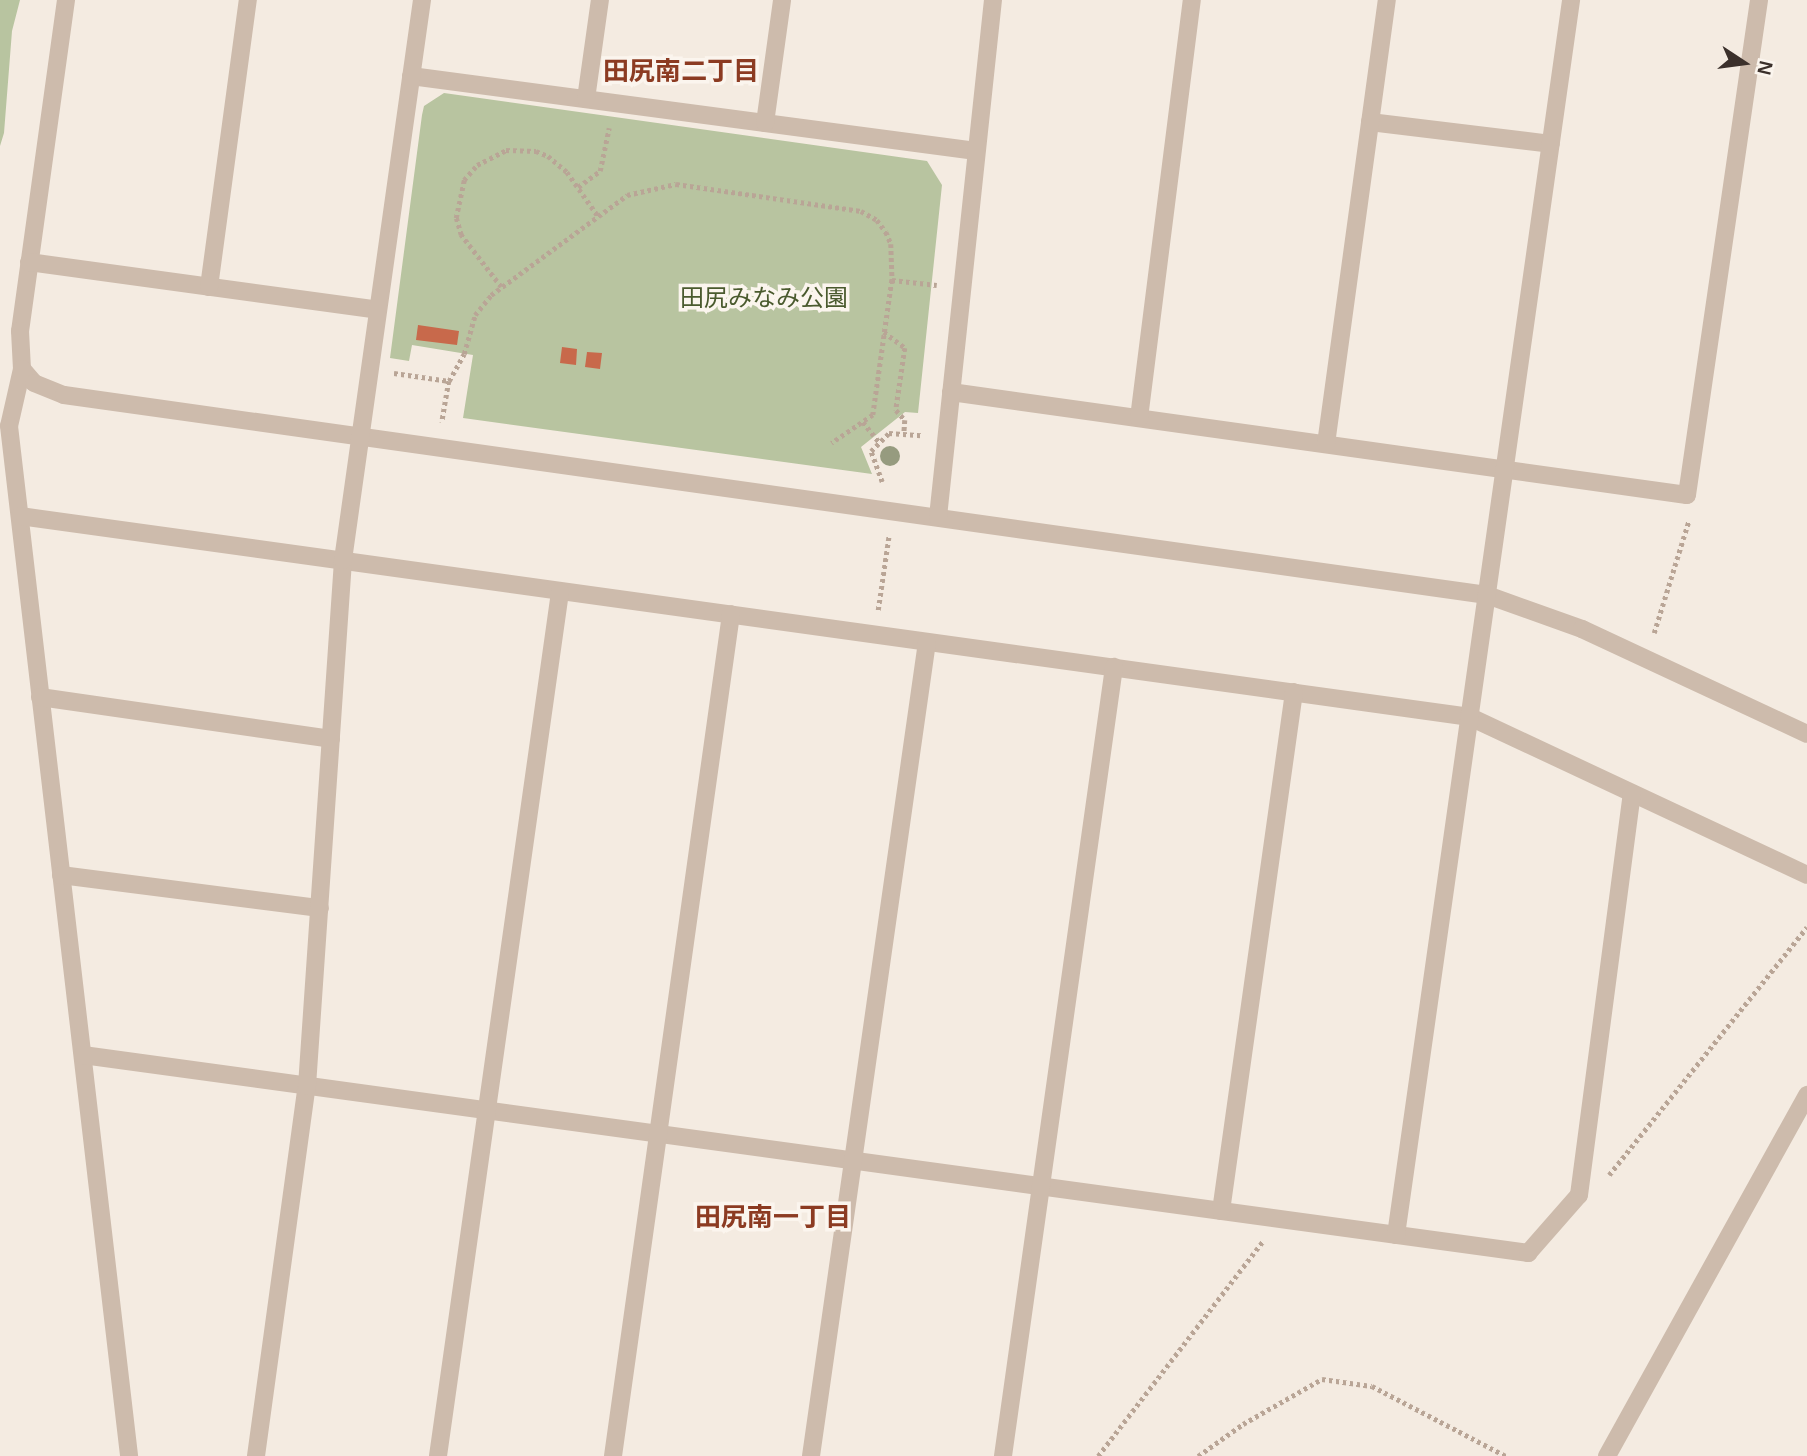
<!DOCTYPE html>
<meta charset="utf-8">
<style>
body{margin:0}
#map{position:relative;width:1807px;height:1456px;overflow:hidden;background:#f4ebe1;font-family:Arial,"Noto Sans JP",sans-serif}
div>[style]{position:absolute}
.green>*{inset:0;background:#b8c4a0}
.building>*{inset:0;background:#c8694b}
.path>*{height:4.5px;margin-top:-2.25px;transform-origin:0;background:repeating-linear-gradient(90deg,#b9a596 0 3.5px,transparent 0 7px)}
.minor>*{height:18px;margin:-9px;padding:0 9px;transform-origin:9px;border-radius:9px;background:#cdbbac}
.trees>*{width:20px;height:20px;margin:-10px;border-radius:50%;background:#969b7f}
span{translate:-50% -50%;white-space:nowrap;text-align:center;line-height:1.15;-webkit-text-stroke:7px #fbf5ee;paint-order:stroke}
.park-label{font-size:24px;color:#4a5a2e}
.neighbourhood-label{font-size:26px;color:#8c3b22;font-weight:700}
.north{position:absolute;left:1709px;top:28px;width:70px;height:70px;-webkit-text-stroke:5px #fbf5ee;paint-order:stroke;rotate:103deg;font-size:19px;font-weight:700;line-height:28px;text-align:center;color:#3b302b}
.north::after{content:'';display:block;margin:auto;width:24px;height:32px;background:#3b302b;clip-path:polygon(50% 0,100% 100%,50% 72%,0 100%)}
</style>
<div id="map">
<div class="green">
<div style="clip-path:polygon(0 0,20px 0,12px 31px,4px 133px,0 146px)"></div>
<div style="clip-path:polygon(444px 93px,927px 161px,942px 185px,918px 413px,905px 412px,861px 447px,872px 474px,463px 418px,473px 355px,412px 345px,409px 361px,390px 358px,422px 115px,424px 106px)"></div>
</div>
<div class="building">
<div style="clip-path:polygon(418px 325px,459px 331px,457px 345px,416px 340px)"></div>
<div style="clip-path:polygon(562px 347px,577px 349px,576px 365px,560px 363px)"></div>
<div style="clip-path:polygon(587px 352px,602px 353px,600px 369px,585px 367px)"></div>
</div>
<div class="path">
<div style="left:578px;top:187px;width:27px;rotate:-36deg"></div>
<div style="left:600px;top:171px;width:44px;rotate:-78.2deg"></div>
<div style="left:892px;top:280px;width:45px;rotate:6.3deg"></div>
<div style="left:501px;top:287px;width:66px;rotate:-127.6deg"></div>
<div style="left:461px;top:235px;width:18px;rotate:-106deg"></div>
<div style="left:456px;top:218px;width:39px;rotate:-78deg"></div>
<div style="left:464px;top:180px;width:20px;rotate:-49deg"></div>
<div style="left:477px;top:165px;width:33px;rotate:-27deg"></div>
<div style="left:506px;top:150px;width:30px;rotate:2deg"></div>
<div style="left:536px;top:151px;width:13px;rotate:23deg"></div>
<div style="left:548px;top:156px;width:25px;rotate:40deg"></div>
<div style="left:567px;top:172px;width:54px;rotate:54.8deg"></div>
<div style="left:884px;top:332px;width:26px;rotate:37deg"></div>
<div style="left:905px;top:348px;width:63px;rotate:98.3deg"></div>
<div style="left:896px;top:410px;width:13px;rotate:48deg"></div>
<div style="left:905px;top:420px;width:13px;rotate:94deg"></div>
<div style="left:394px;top:373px;width:56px;rotate:8.3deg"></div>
<div style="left:449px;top:381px;width:42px;rotate:99.7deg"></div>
<div style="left:449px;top:381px;width:31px;rotate:-61deg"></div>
<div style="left:464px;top:354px;width:41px;rotate:-74.2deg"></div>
<div style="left:475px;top:315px;width:26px;rotate:-51deg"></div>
<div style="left:491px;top:295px;width:169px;rotate:-36.3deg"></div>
<div style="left:627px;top:195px;width:50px;rotate:-12.7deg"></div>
<div style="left:676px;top:184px;width:187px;rotate:8.3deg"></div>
<div style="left:861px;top:211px;width:18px;rotate:29deg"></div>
<div style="left:877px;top:220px;width:15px;rotate:53deg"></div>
<div style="left:886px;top:232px;width:13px;rotate:67deg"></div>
<div style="left:891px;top:244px;width:36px;rotate:88deg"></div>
<div style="left:892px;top:280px;width:136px;rotate:98deg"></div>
<div style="left:873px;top:415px;width:50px;rotate:145.7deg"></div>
<div style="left:863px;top:422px;width:26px;rotate:51deg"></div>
<div style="left:882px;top:482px;width:33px;rotate:-110deg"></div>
<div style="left:871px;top:451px;width:25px;rotate:-45deg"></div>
<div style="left:889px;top:433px;width:32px;rotate:4deg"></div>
<div style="left:878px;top:610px;width:76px;rotate:-81.7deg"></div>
<div style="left:1654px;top:633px;width:118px;rotate:-72.8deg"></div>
<div style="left:1609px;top:1175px;width:317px;rotate:-51.4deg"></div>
<div style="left:1098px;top:1456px;width:270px;rotate:-52.5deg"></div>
<div style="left:1198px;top:1456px;width:55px;rotate:-35.4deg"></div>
<div style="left:1243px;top:1424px;width:91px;rotate:-29.7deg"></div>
<div style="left:1322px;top:1379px;width:50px;rotate:8deg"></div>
<div style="left:1372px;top:1386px;width:151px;rotate:27.6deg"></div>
</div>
<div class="minor">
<div style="left:66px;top:0;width:334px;rotate:97.9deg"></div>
<div style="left:20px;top:331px;width:38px;rotate:87deg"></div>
<div style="left:22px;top:369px;width:58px;rotate:102.8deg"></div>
<div style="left:9px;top:426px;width:1037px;rotate:83.35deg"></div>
<div style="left:411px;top:76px;width:570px;rotate:7.56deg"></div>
<div style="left:586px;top:99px;width:100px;rotate:-82deg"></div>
<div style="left:1370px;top:122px;width:182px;rotate:6.9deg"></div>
<div style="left:765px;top:123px;width:124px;rotate:-82.1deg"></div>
<div style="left:29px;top:262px;width:352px;rotate:7.8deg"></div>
<div style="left:209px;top:287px;width:290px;rotate:-82.3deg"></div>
<div style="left:22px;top:369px;width:18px;rotate:49deg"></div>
<div style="left:34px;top:383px;width:32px;rotate:22deg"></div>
<div style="left:64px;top:395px;width:1437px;rotate:8deg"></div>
<div style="left:1487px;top:595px;width:101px;rotate:19.7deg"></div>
<div style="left:1582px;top:629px;width:248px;rotate:25deg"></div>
<div style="left:951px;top:392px;width:743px;rotate:7.97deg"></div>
<div style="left:1687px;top:495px;width:500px;rotate:-81.72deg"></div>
<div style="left:1139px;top:418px;width:421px;rotate:-82.8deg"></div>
<div style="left:1326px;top:444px;width:448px;rotate:-82.2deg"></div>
<div style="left:20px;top:516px;width:1464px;rotate:7.89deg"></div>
<div style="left:1470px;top:717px;width:372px;rotate:25.1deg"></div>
<div style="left:938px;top:517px;width:520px;rotate:-83.93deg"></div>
<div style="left:40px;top:697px;width:294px;rotate:8.2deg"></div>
<div style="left:61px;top:875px;width:261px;rotate:7.3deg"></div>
<div style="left:83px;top:1055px;width:1459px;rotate:7.8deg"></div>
<div style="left:1528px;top:1253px;width:77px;rotate:-48.7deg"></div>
<div style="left:1579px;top:1195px;width:405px;rotate:-82.5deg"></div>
<div style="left:1221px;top:1211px;width:524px;rotate:-81.99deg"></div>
<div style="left:1396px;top:1235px;width:1247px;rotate:-81.93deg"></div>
<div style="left:256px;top:1456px;width:373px;rotate:-82.2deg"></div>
<div style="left:307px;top:1086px;width:527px;rotate:-86.08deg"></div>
<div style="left:343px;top:560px;width:566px;rotate:-81.97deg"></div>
<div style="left:438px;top:1456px;width:873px;rotate:-81.96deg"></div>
<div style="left:613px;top:1456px;width:850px;rotate:-82.02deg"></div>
<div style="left:811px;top:1456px;width:822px;rotate:-81.89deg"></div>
<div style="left:1003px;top:1456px;width:797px;rotate:-81.99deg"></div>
<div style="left:1607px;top:1456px;width:413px;rotate:-61deg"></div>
</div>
<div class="trees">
<div style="left:890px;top:456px"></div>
</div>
<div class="park-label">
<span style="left:764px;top:298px">田尻みなみ公園</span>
</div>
<div class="neighbourhood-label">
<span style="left:681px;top:72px">田尻南二丁目</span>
<span style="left:773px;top:1218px">田尻南一丁目</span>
</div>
<div class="north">N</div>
</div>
